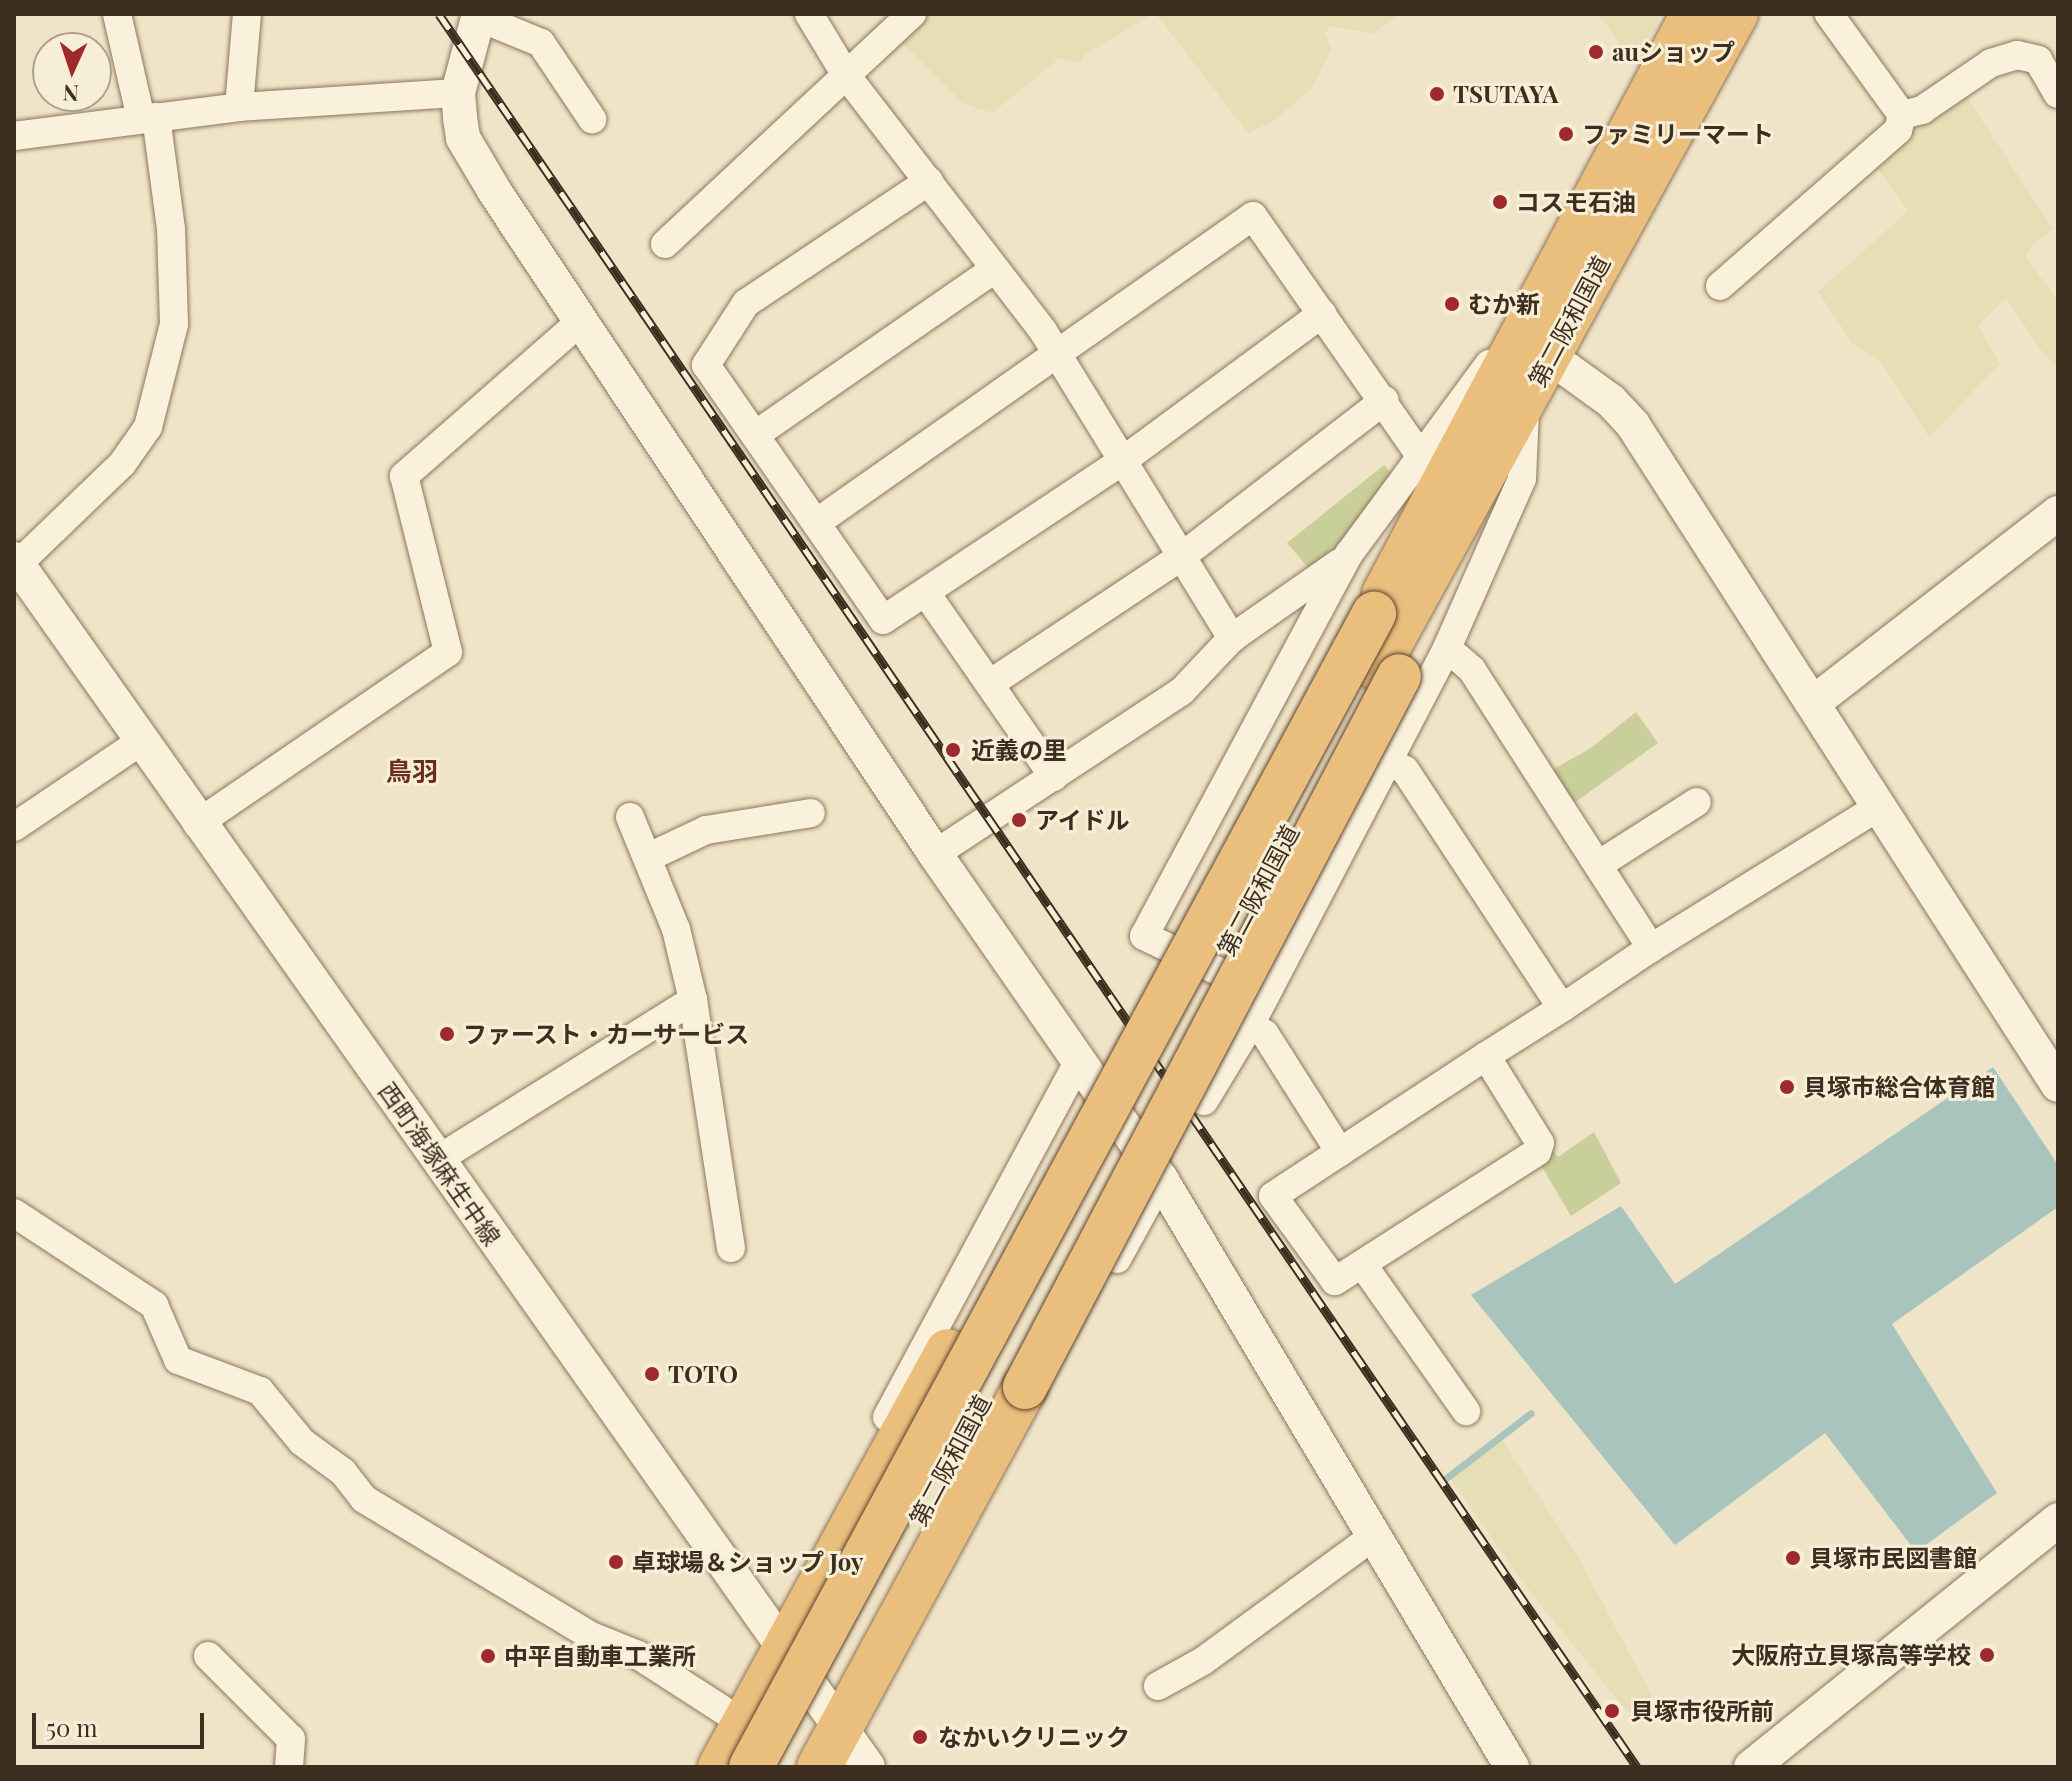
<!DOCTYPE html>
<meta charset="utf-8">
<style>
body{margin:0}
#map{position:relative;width:2072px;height:1781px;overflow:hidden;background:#f0e4c8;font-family:"Playfair Display","Noto Sans JP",serif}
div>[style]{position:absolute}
.farmland>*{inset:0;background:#e6deb5}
.green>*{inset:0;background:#c9cf9b}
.water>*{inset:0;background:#a9c4bc}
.stream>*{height:7px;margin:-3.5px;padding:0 3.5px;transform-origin:3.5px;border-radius:3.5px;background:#a9c4bc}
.roads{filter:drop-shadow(0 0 2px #8d765c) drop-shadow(0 0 2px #8d765c)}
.minor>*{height:28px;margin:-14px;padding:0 14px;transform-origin:14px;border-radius:14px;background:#faf1dc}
.tertiary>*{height:34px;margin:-17px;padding:0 17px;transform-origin:17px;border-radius:17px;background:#faf1dc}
.trunk>*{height:44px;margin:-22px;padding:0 22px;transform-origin:22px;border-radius:22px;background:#eabe7c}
.rail>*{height:9px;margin-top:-4.5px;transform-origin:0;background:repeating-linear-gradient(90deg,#f7eed8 0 18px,#3d2e20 0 36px);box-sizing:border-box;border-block:2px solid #3d2e20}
.bridges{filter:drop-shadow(0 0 2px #5b4430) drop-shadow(0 0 2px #5b4430)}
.trunk-bridge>*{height:44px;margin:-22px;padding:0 22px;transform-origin:22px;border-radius:22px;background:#eabe7c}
.dots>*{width:22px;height:22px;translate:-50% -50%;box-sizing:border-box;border:4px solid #f7eed8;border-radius:50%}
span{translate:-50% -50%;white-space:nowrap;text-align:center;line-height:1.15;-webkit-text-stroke:6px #f7eed8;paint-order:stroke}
.poi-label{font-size:24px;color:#3d2e20;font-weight:700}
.left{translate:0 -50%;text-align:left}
.right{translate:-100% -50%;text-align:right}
.street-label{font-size:24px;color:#3d2e20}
.neighbourhood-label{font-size:26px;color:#6b2e1e;font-weight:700}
.frame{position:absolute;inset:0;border:16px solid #3d2e20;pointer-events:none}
.north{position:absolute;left:32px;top:32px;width:80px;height:80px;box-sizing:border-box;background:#f7eed8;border:2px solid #ada18e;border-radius:50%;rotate:183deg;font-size:22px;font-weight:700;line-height:32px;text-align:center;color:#3d2e20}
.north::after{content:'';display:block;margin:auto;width:28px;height:36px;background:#9e2a2b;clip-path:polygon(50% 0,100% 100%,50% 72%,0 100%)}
.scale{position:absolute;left:32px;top:1713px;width:172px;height:36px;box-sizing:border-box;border:4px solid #3d2e20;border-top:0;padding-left:10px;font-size:24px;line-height:28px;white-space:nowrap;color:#3d2e20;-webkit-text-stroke:6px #f7eed8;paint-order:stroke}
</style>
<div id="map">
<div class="farmland">
<div style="clip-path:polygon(908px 14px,1152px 14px,1084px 55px,1080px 63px,1060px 58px,992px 113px,962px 103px,898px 39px)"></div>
<div style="clip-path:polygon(1156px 14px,1400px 14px,1373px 34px,1331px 26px,1325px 33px,1331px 49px,1312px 88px,1274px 121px,1248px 133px)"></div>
<div style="clip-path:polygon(1598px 14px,1662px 14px,1634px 63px)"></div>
<div style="clip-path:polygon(1966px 96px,2053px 229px,2033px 244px,2026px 257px,2058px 301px,2058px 366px,2045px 356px,2006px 298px,1978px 325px,2000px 364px,1929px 437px,1881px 362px,1853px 344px,1818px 292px,1908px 211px,1874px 163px,1912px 122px)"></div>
<div style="clip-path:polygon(1500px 1437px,1576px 1553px,1652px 1696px,1628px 1713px,1522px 1581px,1450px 1478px)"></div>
</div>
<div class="green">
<div style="clip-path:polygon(1384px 465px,1396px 480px,1317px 578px,1287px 543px)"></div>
<div style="clip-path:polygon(1636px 712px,1658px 743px,1567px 808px,1543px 775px,1591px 748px)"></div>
<div style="clip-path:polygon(1594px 1132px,1621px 1183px,1571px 1216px,1539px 1162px,1554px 1151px,1558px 1157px)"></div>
</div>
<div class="water">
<div style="clip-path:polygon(1993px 1067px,2058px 1165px,2058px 1207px,1892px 1324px,1997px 1493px,1916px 1552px,1825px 1433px,1675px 1545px,1471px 1295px,1621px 1206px,1675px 1284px)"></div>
</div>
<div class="stream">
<div style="left:1445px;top:1479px;width:108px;rotate:-37.5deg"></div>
</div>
<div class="roads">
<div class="minor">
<div style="left:117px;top:14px;width:108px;rotate:77.1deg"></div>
<div style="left:809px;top:14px;width:71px;rotate:58.8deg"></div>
<div style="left:846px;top:75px;width:323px;rotate:52.4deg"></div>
<div style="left:1043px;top:331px;width:361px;rotate:58.4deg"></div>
<div style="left:478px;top:17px;width:68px;rotate:22.4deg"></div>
<div style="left:541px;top:43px;width:92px;rotate:56.1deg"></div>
<div style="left:239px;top:107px;width:93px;rotate:-85.1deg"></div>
<div style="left:1902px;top:115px;width:21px;rotate:-14deg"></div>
<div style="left:1922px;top:110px;width:83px;rotate:-34.3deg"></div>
<div style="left:1991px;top:63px;width:27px;rotate:-17deg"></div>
<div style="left:2017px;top:55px;width:22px;rotate:13deg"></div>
<div style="left:2038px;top:60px;width:39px;rotate:60deg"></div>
<div style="left:14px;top:136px;width:227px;rotate:-7.3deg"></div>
<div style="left:239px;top:107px;width:219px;rotate:-3.7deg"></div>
<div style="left:929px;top:181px;width:220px;rotate:146.3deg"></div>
<div style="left:746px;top:303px;width:74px;rotate:122.8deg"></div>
<div style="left:706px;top:365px;width:310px;rotate:55.2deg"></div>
<div style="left:883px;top:620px;width:286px;rotate:-33.6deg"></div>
<div style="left:1121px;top:462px;width:250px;rotate:-36.4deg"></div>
<div style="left:665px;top:244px;width:338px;rotate:-43deg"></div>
<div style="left:1720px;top:286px;width:237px;rotate:-41.2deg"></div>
<div style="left:1898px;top:130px;width:16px;rotate:-75deg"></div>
<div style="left:1902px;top:115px;width:125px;rotate:-125.9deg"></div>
<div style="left:755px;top:435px;width:292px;rotate:-34.7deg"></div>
<div style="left:816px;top:523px;width:534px;rotate:-35.09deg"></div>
<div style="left:1253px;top:216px;width:292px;rotate:55.1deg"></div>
<div style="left:17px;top:565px;width:146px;rotate:-43.9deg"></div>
<div style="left:122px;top:464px;width:45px;rotate:-54.9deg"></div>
<div style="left:148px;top:427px;width:106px;rotate:-75.8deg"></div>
<div style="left:174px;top:324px;width:95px;rotate:-91.8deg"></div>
<div style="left:171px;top:229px;width:113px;rotate:-97.6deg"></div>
<div style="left:926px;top:593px;width:224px;rotate:55.2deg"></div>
<div style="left:1447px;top:648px;width:33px;rotate:41deg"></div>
<div style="left:1472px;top:670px;width:331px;rotate:57.2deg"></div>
<div style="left:991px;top:683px;width:228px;rotate:-33.6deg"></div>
<div style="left:1181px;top:557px;width:257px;rotate:-37.6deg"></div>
<div style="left:1386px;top:760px;width:21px;rotate:28deg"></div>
<div style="left:1405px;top:770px;width:285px;rotate:56.6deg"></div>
<div style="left:630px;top:817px;width:121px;rotate:67.7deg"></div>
<div style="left:676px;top:929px;width:73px;rotate:76.5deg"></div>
<div style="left:693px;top:1000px;width:251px;rotate:81.3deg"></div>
<div style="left:197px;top:824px;width:304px;rotate:-34.4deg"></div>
<div style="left:448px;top:652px;width:181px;rotate:-104deg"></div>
<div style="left:404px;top:476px;width:232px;rotate:-41.2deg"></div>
<div style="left:14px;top:827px;width:152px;rotate:-34deg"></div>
<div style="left:935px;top:854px;width:296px;rotate:-33.4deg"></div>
<div style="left:1182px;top:691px;width:73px;rotate:-46.7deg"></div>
<div style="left:1232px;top:638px;width:131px;rotate:-35deg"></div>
<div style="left:647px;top:858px;width:65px;rotate:-25.4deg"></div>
<div style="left:706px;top:830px;width:106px;rotate:-9.2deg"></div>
<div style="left:1598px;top:865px;width:117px;rotate:-32.5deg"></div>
<div style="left:1266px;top:994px;width:135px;rotate:-154.6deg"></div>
<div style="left:1144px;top:936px;width:434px;rotate:-61.8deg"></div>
<div style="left:1349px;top:554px;width:236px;rotate:-53.6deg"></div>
<div style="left:1250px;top:1025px;width:17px;rotate:31deg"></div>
<div style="left:1265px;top:1034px;width:140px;rotate:57.6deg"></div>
<div style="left:1486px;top:1056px;width:102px;rotate:58.2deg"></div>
<div style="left:1540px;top:1143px;width:9px;rotate:108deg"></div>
<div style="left:1537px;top:1152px;width:240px;rotate:147.4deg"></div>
<div style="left:1335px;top:1281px;width:105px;rotate:-126.1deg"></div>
<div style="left:1273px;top:1196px;width:255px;rotate:-33.3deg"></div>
<div style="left:1486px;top:1056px;width:90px;rotate:-32.3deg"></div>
<div style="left:1562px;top:1008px;width:107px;rotate:-34deg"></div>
<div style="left:1651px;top:948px;width:267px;rotate:-31.8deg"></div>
<div style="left:1204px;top:1101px;width:89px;rotate:-58.8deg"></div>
<div style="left:1250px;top:1025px;width:425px;rotate:-62.4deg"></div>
<div style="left:1447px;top:648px;width:185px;rotate:-66.1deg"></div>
<div style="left:1522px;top:479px;width:68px;rotate:-87.5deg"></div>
<div style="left:437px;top:1160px;width:302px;rotate:-32deg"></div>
<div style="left:14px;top:1213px;width:168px;rotate:33.3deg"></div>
<div style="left:154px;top:1305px;width:60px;rotate:66.4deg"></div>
<div style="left:178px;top:1360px;width:88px;rotate:20.7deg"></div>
<div style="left:260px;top:1391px;width:66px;rotate:50.5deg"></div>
<div style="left:302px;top:1442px;width:51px;rotate:36.2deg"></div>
<div style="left:343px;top:1472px;width:34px;rotate:52deg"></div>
<div style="left:364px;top:1499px;width:265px;rotate:31.1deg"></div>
<div style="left:591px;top:1636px;width:51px;rotate:22deg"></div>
<div style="left:638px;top:1655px;width:125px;rotate:32.9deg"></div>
<div style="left:1117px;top:1259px;width:91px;rotate:-61.2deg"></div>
<div style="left:1363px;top:1265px;width:179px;rotate:54.8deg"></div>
<div style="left:887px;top:1417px;width:405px;rotate:-61.7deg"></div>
<div style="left:208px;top:1656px;width:117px;rotate:45deg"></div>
<div style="left:291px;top:1739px;width:28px;rotate:94deg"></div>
<div style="left:1158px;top:1686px;width:51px;rotate:-29.1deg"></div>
<div style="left:1203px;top:1661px;width:212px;rotate:-36.2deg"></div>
</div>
<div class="tertiary">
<div style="left:479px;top:14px;width:82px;rotate:104.9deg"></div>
<div style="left:458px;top:93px;width:25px;rotate:85deg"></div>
<div style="left:460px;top:118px;width:20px;rotate:81deg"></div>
<div style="left:463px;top:138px;width:63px;rotate:59.3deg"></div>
<div style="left:495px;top:192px;width:795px;rotate:56.39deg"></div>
<div style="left:935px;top:854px;width:396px;rotate:55.2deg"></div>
<div style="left:1161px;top:1179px;width:685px;rotate:59.17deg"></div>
<div style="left:1525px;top:350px;width:26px;rotate:16deg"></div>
<div style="left:1550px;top:357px;width:75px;rotate:35.8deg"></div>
<div style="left:1611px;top:401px;width:33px;rotate:47deg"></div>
<div style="left:1633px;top:425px;width:785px;rotate:57.22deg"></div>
<div style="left:14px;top:559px;width:1479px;rotate:54.74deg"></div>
<div style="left:1813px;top:703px;width:310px;rotate:-37.8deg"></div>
<div style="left:1751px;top:1767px;width:394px;rotate:-38.8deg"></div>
</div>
<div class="trunk">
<div style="left:1384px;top:594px;width:657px;rotate:-61.95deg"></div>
<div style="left:1377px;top:668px;width:746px;rotate:-61.24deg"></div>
<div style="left:720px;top:1767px;width:474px;rotate:-61.3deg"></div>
<div style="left:819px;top:1767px;width:432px;rotate:-61.5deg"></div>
</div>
</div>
<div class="rail">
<div style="left:439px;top:14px;width:2123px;rotate:55.65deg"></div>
</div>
<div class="bridges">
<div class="trunk-bridge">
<div style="left:1025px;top:1387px;width:803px;rotate:-62.25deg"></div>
<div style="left:751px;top:1767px;width:1311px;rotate:-61.62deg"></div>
</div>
</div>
<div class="dots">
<div style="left:1596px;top:52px;background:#9e2a2b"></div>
<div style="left:1437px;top:94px;background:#9e2a2b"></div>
<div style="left:1566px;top:134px;background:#9e2a2b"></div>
<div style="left:1500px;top:202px;background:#9e2a2b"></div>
<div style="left:1452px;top:304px;background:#9e2a2b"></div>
<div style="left:953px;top:750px;background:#9e2a2b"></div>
<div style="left:1019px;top:820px;background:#9e2a2b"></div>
<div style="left:447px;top:1034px;background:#9e2a2b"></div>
<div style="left:1787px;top:1087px;background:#9e2a2b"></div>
<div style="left:652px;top:1374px;background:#9e2a2b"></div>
<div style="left:1793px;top:1558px;background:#9e2a2b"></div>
<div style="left:616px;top:1562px;background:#9e2a2b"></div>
<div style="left:1987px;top:1655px;background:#9e2a2b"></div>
<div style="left:488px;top:1656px;background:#9e2a2b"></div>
<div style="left:1612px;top:1711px;background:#9e2a2b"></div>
<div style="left:920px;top:1737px;background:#9e2a2b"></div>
</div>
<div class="poi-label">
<span class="left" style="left:1612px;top:52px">auショップ</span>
<span class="left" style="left:1453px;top:94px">TSUTAYA</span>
<span class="left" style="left:1582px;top:134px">ファミリーマート</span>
<span class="left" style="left:1516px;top:202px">コスモ石油</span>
<span class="left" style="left:1468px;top:304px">むか新</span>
<span class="left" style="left:971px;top:750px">近義の里</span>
<span class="left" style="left:1035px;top:820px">アイドル</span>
<span class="left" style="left:463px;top:1034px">ファースト・カーサービス</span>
<span class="left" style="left:1803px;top:1087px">貝塚市総合体育館</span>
<span class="left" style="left:668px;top:1374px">TOTO</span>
<span class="left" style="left:1809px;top:1558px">貝塚市民図書館</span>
<span class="left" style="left:632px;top:1562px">卓球場＆ショップ Joy</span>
<span class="right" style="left:1971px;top:1655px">大阪府立貝塚高等学校</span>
<span class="left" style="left:504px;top:1656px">中平自動車工業所</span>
<span class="left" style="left:1630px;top:1711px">貝塚市役所前</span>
<span class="left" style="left:938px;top:1737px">なかいクリニック</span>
</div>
<div class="street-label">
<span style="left:1569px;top:321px;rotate:-62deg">第二阪和国道</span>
<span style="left:1258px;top:890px;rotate:-62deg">第二阪和国道</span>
<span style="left:440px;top:1164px;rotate:55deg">西町海塚麻生中線</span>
<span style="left:950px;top:1460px;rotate:-62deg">第二阪和国道</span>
</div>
<div class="neighbourhood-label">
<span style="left:412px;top:771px">鳥羽</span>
</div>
<div class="frame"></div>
<div class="north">N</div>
<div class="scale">50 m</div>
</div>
